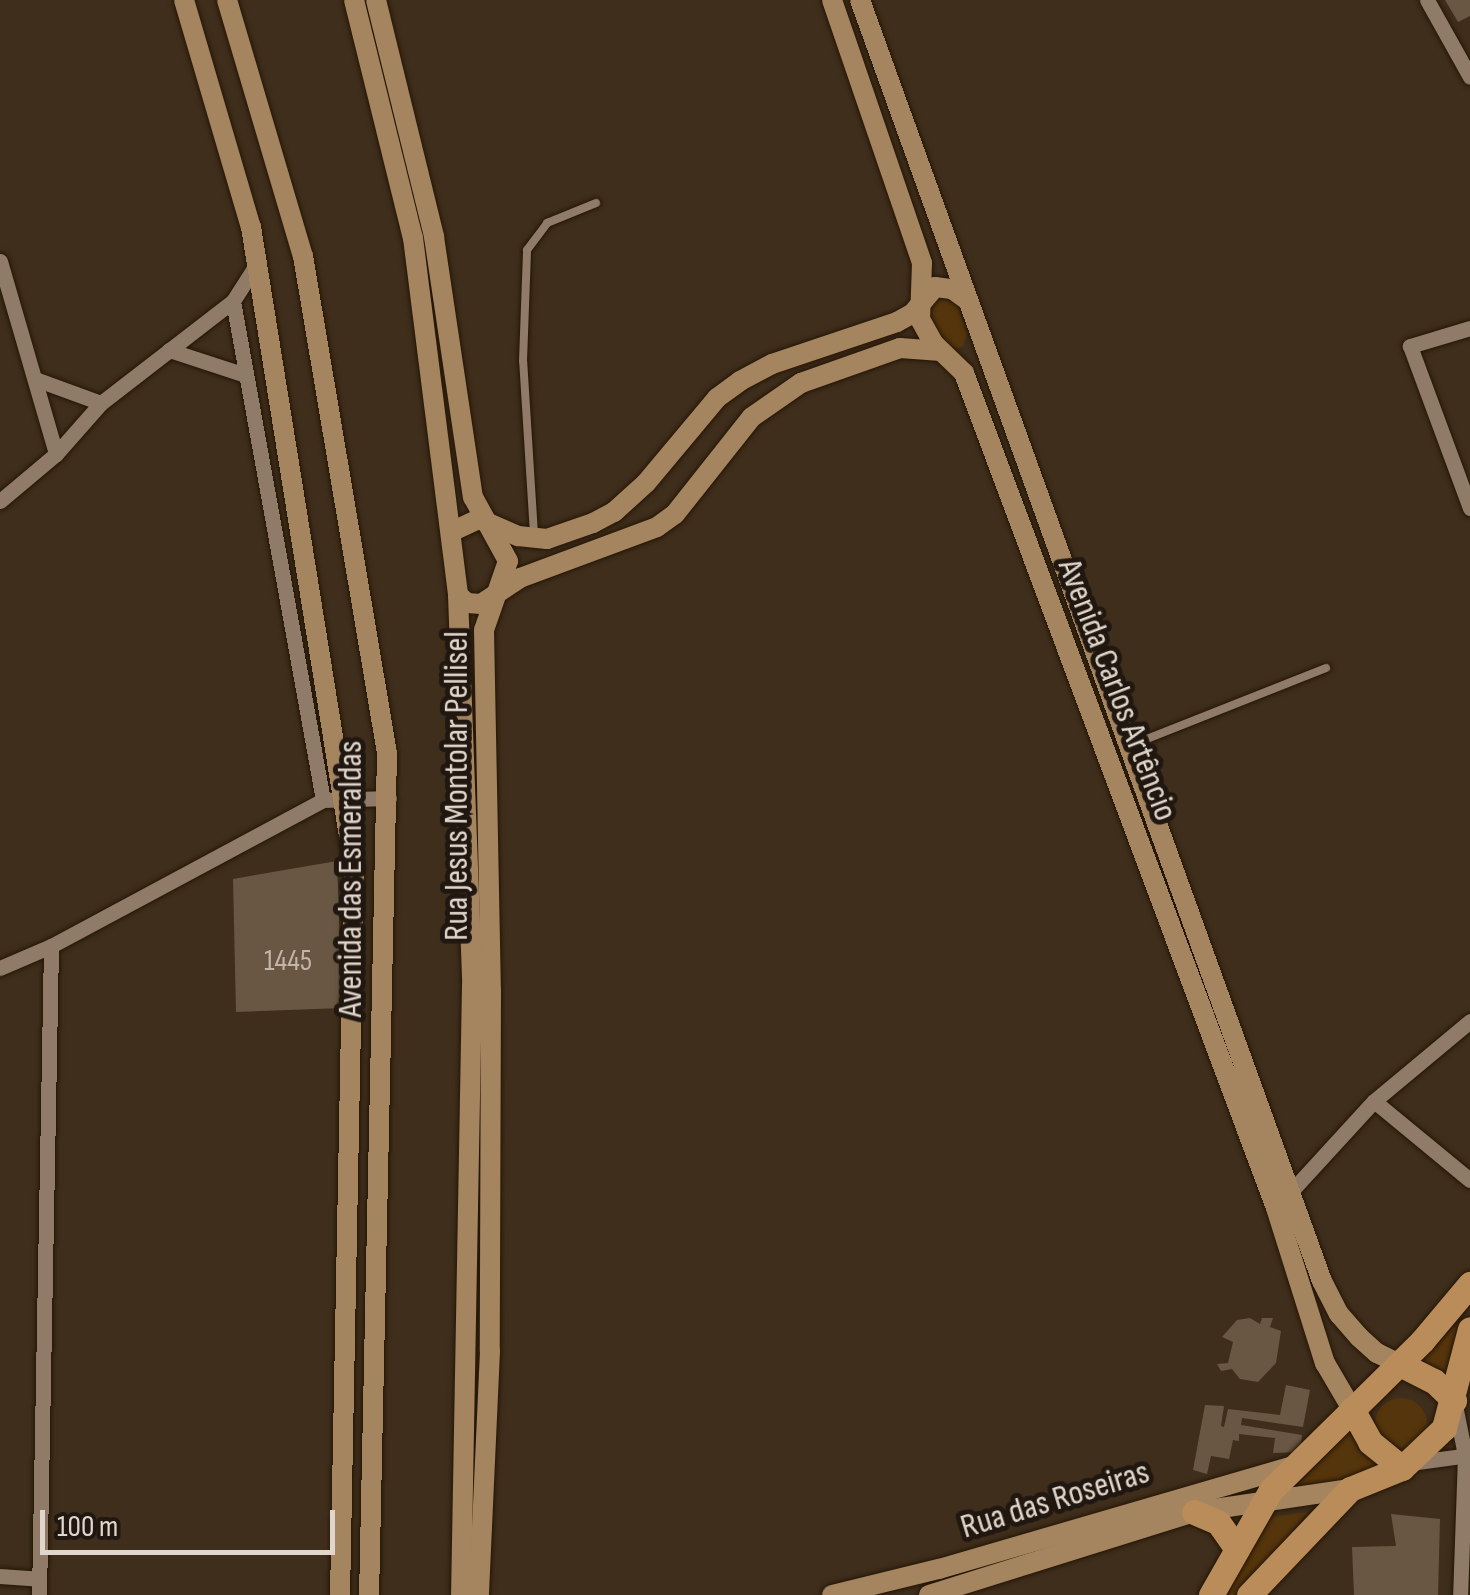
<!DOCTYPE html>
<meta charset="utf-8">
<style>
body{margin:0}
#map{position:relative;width:1470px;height:1595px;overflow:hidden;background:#3f2e1c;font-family:"Sofia Sans Condensed",sans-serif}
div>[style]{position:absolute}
.green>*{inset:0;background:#55350c}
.round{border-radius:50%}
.building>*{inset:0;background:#695743}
.roads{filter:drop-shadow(0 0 2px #251605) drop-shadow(0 0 2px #251605)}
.lane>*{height:8px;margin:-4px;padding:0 4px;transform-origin:4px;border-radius:4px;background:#8f7b67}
.street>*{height:15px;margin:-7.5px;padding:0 7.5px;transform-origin:7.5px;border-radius:7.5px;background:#8f7b67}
.secondary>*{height:20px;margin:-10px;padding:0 10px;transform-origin:10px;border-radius:10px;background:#a58460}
.primary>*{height:25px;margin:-12.5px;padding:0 12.5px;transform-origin:12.5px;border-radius:12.5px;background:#ba8c59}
span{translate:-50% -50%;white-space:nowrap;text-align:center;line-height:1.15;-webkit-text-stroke:10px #201810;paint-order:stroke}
.number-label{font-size:30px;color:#c3b6a9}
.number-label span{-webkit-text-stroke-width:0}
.street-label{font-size:35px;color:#e1d6cb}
.scale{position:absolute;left:40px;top:1510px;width:295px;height:45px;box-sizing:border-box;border:5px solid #e1d6cb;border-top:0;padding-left:12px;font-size:30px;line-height:35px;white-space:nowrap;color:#e1d6cb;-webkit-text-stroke:8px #201810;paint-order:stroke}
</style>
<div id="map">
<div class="green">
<div style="clip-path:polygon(943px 291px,957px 304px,967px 334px,963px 346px,953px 350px,940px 345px,926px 306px)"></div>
<div style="clip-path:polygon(1465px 1316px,1450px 1354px,1448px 1380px,1422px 1360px)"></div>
<div class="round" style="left:1375px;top:1398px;width:52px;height:52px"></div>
<div style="clip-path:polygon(1349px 1428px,1361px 1448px,1384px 1468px,1354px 1481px,1292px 1491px)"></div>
<div style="clip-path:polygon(1308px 1512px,1237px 1595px,1224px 1595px,1271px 1517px)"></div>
</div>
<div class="building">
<div style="clip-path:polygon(1445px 0,1470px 0,1470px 16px,1458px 22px)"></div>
<div style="clip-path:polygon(337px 861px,342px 1008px,236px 1012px,233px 879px)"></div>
<div style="clip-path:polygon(1250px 1318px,1260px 1324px,1262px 1318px,1273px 1318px,1270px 1327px,1281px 1331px,1276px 1363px,1258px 1382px,1240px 1379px,1232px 1369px,1221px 1371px,1217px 1364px,1228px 1363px,1233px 1342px,1222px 1337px,1237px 1320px)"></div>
<div style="clip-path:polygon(1286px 1385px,1310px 1390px,1303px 1427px,1242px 1418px,1241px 1425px,1302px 1435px,1300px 1452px,1273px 1453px,1275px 1438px,1239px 1434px,1239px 1441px,1233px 1440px,1229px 1459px,1211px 1456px,1207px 1474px,1193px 1470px,1205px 1405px,1224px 1406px,1221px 1426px,1224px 1427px,1228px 1409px,1280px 1415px)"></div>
<div style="clip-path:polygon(1391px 1514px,1440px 1519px,1438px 1595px,1354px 1595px,1352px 1547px,1396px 1546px)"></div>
</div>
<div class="roads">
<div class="lane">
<div style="left:534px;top:534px;width:173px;rotate:-93.6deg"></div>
<div style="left:523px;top:361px;width:111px;rotate:-87.9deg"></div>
<div style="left:527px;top:250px;width:34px;rotate:-53deg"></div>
<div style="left:547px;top:223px;width:53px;rotate:-22.2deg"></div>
<div style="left:1129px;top:746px;width:212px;rotate:-21.6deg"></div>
</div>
<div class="street">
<div style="left:1427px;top:0;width:88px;rotate:60.8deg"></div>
<div style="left:0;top:261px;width:201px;rotate:73.8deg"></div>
<div style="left:233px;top:301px;width:507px;rotate:79.78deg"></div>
<div style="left:1470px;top:328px;width:63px;rotate:163.3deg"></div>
<div style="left:1410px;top:346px;width:173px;rotate:69.7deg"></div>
<div style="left:169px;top:350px;width:80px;rotate:18.2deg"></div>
<div style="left:38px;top:380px;width:67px;rotate:20.1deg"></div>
<div style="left:0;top:501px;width:73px;rotate:-40deg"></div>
<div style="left:56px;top:454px;width:68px;rotate:-48.6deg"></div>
<div style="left:101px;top:403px;width:167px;rotate:-37.7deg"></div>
<div style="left:233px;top:301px;width:43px;rotate:-57.4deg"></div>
<div style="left:0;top:968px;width:56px;rotate:-23.3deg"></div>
<div style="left:51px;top:946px;width:309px;rotate:-28.2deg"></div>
<div style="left:323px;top:800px;width:66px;rotate:-1.7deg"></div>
<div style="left:1374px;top:1101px;width:124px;rotate:39.5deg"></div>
<div style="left:1285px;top:1198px;width:132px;rotate:-47.5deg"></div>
<div style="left:1374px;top:1101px;width:125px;rotate:-39.8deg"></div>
<div style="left:1454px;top:1400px;width:56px;rotate:78.7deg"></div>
<div style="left:1465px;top:1455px;width:140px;rotate:92deg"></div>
<div style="left:1410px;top:1463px;width:61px;rotate:-7.6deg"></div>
<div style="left:0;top:1576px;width:39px;rotate:4deg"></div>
<div style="left:39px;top:1595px;width:649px;rotate:-88.94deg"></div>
</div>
<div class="secondary">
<div style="left:184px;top:0;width:237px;rotate:73.6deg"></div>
<div style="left:251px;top:227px;width:648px;rotate:80.86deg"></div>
<div style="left:354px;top:867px;width:728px;rotate:91.1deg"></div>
<div style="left:227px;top:0;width:267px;rotate:73.5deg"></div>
<div style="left:303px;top:256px;width:504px;rotate:80.41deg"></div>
<div style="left:387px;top:753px;width:842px;rotate:91.22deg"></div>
<div style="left:354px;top:0;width:245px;rotate:76.1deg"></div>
<div style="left:413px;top:238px;width:360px;rotate:82.8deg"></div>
<div style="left:458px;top:595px;width:390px;rotate:87.9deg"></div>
<div style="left:472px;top:985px;width:610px;rotate:91.03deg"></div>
<div style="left:376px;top:0;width:244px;rotate:76.2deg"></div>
<div style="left:434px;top:237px;width:263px;rotate:81.5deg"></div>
<div style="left:473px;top:497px;width:73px;rotate:61.3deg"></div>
<div style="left:508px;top:561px;width:73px;rotate:109.2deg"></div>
<div style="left:484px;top:630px;width:360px;rotate:88.9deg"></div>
<div style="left:491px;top:990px;width:361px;rotate:90.2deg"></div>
<div style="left:490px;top:1351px;width:244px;rotate:92.6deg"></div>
<div style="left:832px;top:0;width:278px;rotate:71.1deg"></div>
<div style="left:922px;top:263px;width:56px;rotate:92deg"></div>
<div style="left:920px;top:319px;width:29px;rotate:61deg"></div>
<div style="left:934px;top:344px;width:42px;rotate:44deg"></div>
<div style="left:964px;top:373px;width:891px;rotate:69.51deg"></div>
<div style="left:1276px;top:1208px;width:163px;rotate:72.5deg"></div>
<div style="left:1325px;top:1363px;width:53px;rotate:59.6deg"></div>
<div style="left:860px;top:0;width:1362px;rotate:70.17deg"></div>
<div style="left:1322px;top:1281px;width:37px;rotate:63deg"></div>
<div style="left:1339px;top:1314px;width:30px;rotate:49deg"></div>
<div style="left:1359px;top:1337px;width:24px;rotate:42deg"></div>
<div style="left:1377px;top:1353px;width:25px;rotate:26deg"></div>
<div style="left:453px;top:531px;width:29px;rotate:-25deg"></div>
<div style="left:479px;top:519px;width:43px;rotate:23.6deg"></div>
<div style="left:518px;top:536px;width:29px;rotate:6deg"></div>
<div style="left:547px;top:539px;width:49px;rotate:-19.2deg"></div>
<div style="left:593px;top:523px;width:24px;rotate:-28deg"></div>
<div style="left:614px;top:512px;width:43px;rotate:-42.2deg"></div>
<div style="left:646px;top:483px;width:111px;rotate:-50.1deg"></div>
<div style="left:717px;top:398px;width:29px;rotate:-36deg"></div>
<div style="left:740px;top:381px;width:36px;rotate:-28deg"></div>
<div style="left:772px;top:364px;width:132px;rotate:-18.6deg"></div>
<div style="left:897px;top:322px;width:18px;rotate:-29deg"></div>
<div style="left:913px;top:313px;width:34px;rotate:-50deg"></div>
<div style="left:935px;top:287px;width:17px;rotate:7deg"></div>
<div style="left:952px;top:289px;width:17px;rotate:36deg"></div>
<div style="left:458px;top:595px;width:12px;rotate:42deg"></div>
<div style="left:467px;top:603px;width:14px;rotate:4deg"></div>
<div style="left:481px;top:604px;width:47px;rotate:-33.7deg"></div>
<div style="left:520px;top:578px;width:146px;rotate:-20.4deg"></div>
<div style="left:657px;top:527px;width:22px;rotate:-36deg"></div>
<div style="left:675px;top:514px;width:124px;rotate:-51.6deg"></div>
<div style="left:752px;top:417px;width:60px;rotate:-34.8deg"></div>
<div style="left:801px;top:383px;width:105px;rotate:-19.5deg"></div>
<div style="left:900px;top:348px;width:41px;rotate:4.2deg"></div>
<div style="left:832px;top:1595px;width:110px;rotate:-13.7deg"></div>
<div style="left:939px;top:1569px;width:372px;rotate:-16.2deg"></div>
<div style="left:929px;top:1595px;width:278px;rotate:-17.4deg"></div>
<div style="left:1194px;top:1512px;width:158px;rotate:-8.4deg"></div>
</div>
<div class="primary">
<div style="left:1400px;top:1364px;width:38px;rotate:27deg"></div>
<div style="left:1434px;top:1381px;width:28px;rotate:44deg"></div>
<div style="left:1352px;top:1409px;width:38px;rotate:61deg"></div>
<div style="left:1370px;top:1442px;width:41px;rotate:39.1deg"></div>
<div style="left:1194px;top:1512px;width:26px;rotate:23deg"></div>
<div style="left:1218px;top:1522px;width:33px;rotate:55deg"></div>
<div style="left:1211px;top:1595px;width:121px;rotate:-60.3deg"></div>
<div style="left:1271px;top:1490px;width:212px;rotate:-44.6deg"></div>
<div style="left:1422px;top:1341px;width:75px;rotate:-49.9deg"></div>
<div style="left:1249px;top:1595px;width:146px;rotate:-46.4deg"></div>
<div style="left:1350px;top:1489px;width:56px;rotate:-22deg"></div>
<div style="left:1402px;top:1468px;width:58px;rotate:-43.6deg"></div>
<div style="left:1444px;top:1428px;width:102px;rotate:-75.3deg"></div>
</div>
</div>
<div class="number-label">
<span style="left:288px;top:961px">1445</span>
</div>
<div class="street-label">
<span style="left:1117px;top:690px;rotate:69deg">Avenida Carlos Artêncio</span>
<span style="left:457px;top:786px;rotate:-90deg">Rua Jesus Montolar Pellisel</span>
<span style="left:351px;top:879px;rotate:-90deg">Avenida das Esmeraldas</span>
<span style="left:1055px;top:1500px;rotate:-17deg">Rua das Roseiras</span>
</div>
<div class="scale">100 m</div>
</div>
